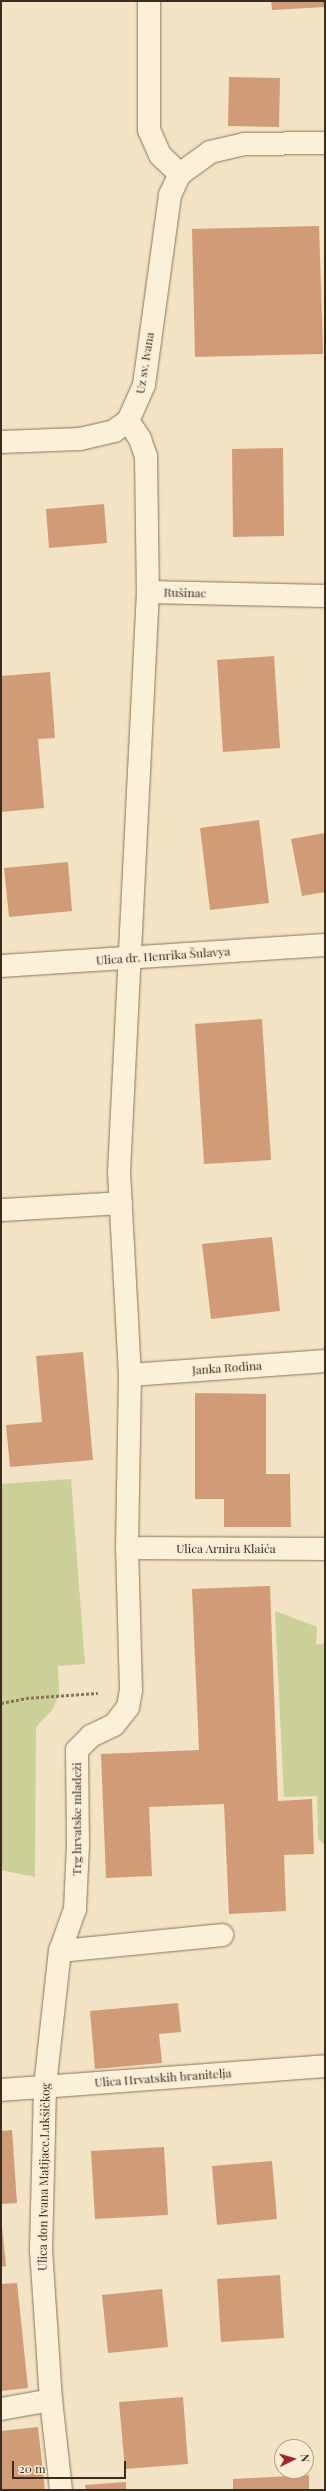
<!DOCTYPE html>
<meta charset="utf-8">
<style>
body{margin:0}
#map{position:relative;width:326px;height:2491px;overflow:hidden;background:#f1e3c4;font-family:"Playfair Display",serif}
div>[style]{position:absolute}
.green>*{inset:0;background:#cad097}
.building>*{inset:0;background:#d19b77}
.path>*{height:2.5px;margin-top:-1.25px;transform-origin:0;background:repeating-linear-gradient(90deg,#8d7459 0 3px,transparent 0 5px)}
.roads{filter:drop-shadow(0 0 1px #8d7459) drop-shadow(0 0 1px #8d7459)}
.minor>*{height:22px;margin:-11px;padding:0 11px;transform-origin:11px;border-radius:11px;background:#fbf0d8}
span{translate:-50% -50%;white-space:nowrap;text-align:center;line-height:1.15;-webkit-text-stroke:3.5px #f8edd4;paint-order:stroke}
.street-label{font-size:12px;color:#3c2c1e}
.frame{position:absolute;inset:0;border:2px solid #3c2c1e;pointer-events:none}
.north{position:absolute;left:274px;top:2439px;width:40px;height:40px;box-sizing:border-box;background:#f8edd4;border:1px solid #ada08b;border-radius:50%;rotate:85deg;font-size:11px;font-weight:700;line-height:16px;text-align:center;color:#3c2c1e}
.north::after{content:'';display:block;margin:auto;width:14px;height:18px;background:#9f2528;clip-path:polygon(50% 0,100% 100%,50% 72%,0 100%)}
.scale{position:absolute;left:12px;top:2461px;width:114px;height:18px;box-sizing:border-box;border:2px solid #3c2c1e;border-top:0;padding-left:5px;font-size:12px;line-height:14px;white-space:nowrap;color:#3c2c1e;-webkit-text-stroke:3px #f8edd4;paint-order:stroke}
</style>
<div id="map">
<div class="green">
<div style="clip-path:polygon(71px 1479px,85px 1664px,58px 1666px,59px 1694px,53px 1709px,36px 1727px,35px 1877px,1px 1870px,1px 1484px)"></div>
<div style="clip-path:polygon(275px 1611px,317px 1627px,316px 1645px,325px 1643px,325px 1845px,318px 1839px,317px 1796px,284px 1797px)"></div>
</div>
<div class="building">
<div style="clip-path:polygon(271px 1px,325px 1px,325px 7px,272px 10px)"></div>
<div style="clip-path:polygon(229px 77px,280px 78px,279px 127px,228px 126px)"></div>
<div style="clip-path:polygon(319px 226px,323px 354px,195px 357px,192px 229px)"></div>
<div style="clip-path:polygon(283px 448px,284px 536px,233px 537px,232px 449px)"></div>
<div style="clip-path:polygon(104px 504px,107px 543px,49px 548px,46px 509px)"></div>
<div style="clip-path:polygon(274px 656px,280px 748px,223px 752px,217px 660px)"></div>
<div style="clip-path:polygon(50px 672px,55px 738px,38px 739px,44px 808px,1px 812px,1px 676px)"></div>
<div style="clip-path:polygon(259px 820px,269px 903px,210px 910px,200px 828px)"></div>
<div style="clip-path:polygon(325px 833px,325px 892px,302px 896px,291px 839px)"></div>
<div style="clip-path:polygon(68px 862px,72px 911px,9px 917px,4px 868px)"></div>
<div style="clip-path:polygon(262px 1019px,271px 1160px,204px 1164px,195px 1024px)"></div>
<div style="clip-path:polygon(272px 1237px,280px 1311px,211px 1319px,202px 1244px)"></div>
<div style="clip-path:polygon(83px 1352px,93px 1460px,10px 1467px,6px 1425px,42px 1422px,36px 1356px)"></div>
<div style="clip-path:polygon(195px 1393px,266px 1394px,266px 1474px,290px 1474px,291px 1527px,224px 1527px,224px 1499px,195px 1499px)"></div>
<div style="clip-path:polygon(270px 1586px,278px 1801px,312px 1799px,314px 1854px,284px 1855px,286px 1911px,229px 1914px,224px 1804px,149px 1807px,152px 1876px,106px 1878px,101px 1754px,199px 1750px,192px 1589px)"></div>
<div style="clip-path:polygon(178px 2003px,181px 2032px,159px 2034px,162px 2063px,95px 2069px,90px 2011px)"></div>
<div style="clip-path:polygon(12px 2130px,17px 2203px,1px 2204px,1px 2131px)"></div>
<div style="clip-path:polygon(164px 2147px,168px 2215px,95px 2219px,91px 2151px)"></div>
<div style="clip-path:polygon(272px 2161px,277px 2219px,217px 2225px,212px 2166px)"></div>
<div style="clip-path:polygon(1px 2217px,6px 2266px,1px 2267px)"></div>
<div style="clip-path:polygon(280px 2275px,284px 2338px,221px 2342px,217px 2279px)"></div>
<div style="clip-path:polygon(17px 2283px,28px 2388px,1px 2391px,1px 2284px)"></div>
<div style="clip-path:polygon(162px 2289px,168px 2347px,108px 2353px,102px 2295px)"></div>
<div style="clip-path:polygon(183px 2397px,188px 2464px,125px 2469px,119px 2402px)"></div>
<div style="clip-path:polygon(38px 2427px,45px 2490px,1px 2490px,1px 2431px)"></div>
<div style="clip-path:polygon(309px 2475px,309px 2490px,233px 2490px,233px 2479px)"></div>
<div style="clip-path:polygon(126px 2482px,126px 2490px,86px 2490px,85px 2485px)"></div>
</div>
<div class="path">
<div style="left:1px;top:1703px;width:25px;rotate:-11deg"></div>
<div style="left:26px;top:1698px;width:72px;rotate:-4deg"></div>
</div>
<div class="roads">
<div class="minor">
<div style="left:149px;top:1px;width:129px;rotate:90deg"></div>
<div style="left:149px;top:130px;width:27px;rotate:66deg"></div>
<div style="left:160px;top:155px;width:28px;rotate:44deg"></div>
<div style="left:128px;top:421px;width:22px;rotate:56deg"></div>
<div style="left:140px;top:439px;width:18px;rotate:71deg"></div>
<div style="left:146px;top:456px;width:136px;rotate:89.2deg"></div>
<div style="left:148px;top:592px;width:177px;rotate:1.3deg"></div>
<div style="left:1px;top:442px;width:79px;rotate:-2.2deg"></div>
<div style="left:80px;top:439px;width:35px;rotate:-13deg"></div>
<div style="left:114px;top:431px;width:17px;rotate:-36deg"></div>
<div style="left:128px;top:421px;width:39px;rotate:-66deg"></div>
<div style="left:144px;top:385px;width:192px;rotate:-82.2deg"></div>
<div style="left:170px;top:195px;width:23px;rotate:-65deg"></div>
<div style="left:180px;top:174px;width:37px;rotate:-36deg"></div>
<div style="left:210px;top:152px;width:35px;rotate:-13deg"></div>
<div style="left:244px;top:144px;width:81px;rotate:-0.7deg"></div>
<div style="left:1px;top:966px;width:325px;rotate:-3.7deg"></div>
<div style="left:1px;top:1210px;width:120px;rotate:-3.3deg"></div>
<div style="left:130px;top:1375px;width:196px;rotate:-4.1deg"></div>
<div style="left:127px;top:1548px;width:198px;rotate:0.3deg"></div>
<div style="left:60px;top:1951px;width:163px;rotate:-5.6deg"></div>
<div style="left:1px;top:2090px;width:325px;rotate:-4.2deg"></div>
<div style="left:1px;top:2409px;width:51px;rotate:-10.2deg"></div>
<div style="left:61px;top:2490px;width:91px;rotate:-96.3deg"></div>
<div style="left:51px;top:2400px;width:149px;rotate:-93.8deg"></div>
<div style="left:41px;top:2251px;width:165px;rotate:-88.6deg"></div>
<div style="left:45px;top:2086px;width:136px;rotate:-83.7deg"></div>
<div style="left:60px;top:1951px;width:45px;rotate:-70.3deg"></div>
<div style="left:75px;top:1909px;width:64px;rotate:-87.3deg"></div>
<div style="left:78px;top:1845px;width:95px;rotate:-90.6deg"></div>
<div style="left:77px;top:1750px;width:20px;rotate:-45deg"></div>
<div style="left:91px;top:1736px;width:25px;rotate:-26deg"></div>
<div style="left:114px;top:1725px;width:23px;rotate:-52deg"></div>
<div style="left:128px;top:1707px;width:17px;rotate:-80deg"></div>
<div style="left:131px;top:1690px;width:142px;rotate:-91.6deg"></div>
<div style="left:127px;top:1548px;width:173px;rotate:-89deg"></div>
<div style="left:130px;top:1375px;width:203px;rotate:-93.1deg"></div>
<div style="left:119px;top:1172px;width:581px;rotate:-87.14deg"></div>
</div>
</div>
<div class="street-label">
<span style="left:145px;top:363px;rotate:-81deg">Uz sv. Ivana</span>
<span style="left:185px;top:593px;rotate:1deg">Rušinac</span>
<span style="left:163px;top:956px;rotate:-4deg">Ulica dr. Henrika Šulavya</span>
<span style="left:227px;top:1368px;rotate:-4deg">Janka Rodina</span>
<span style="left:226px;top:1549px">Ulica Arnira Klaića</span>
<span style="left:77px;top:1819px;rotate:-90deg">Trg hrvatske mladeži</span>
<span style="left:163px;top:2078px;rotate:-4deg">Ulica Hrvatskih branitelja</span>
<span style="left:44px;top:2177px;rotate:-89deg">Ulica don Ivana Matijace,Lukšičkog</span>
</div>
<div class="frame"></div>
<div class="north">N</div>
<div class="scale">20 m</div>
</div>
